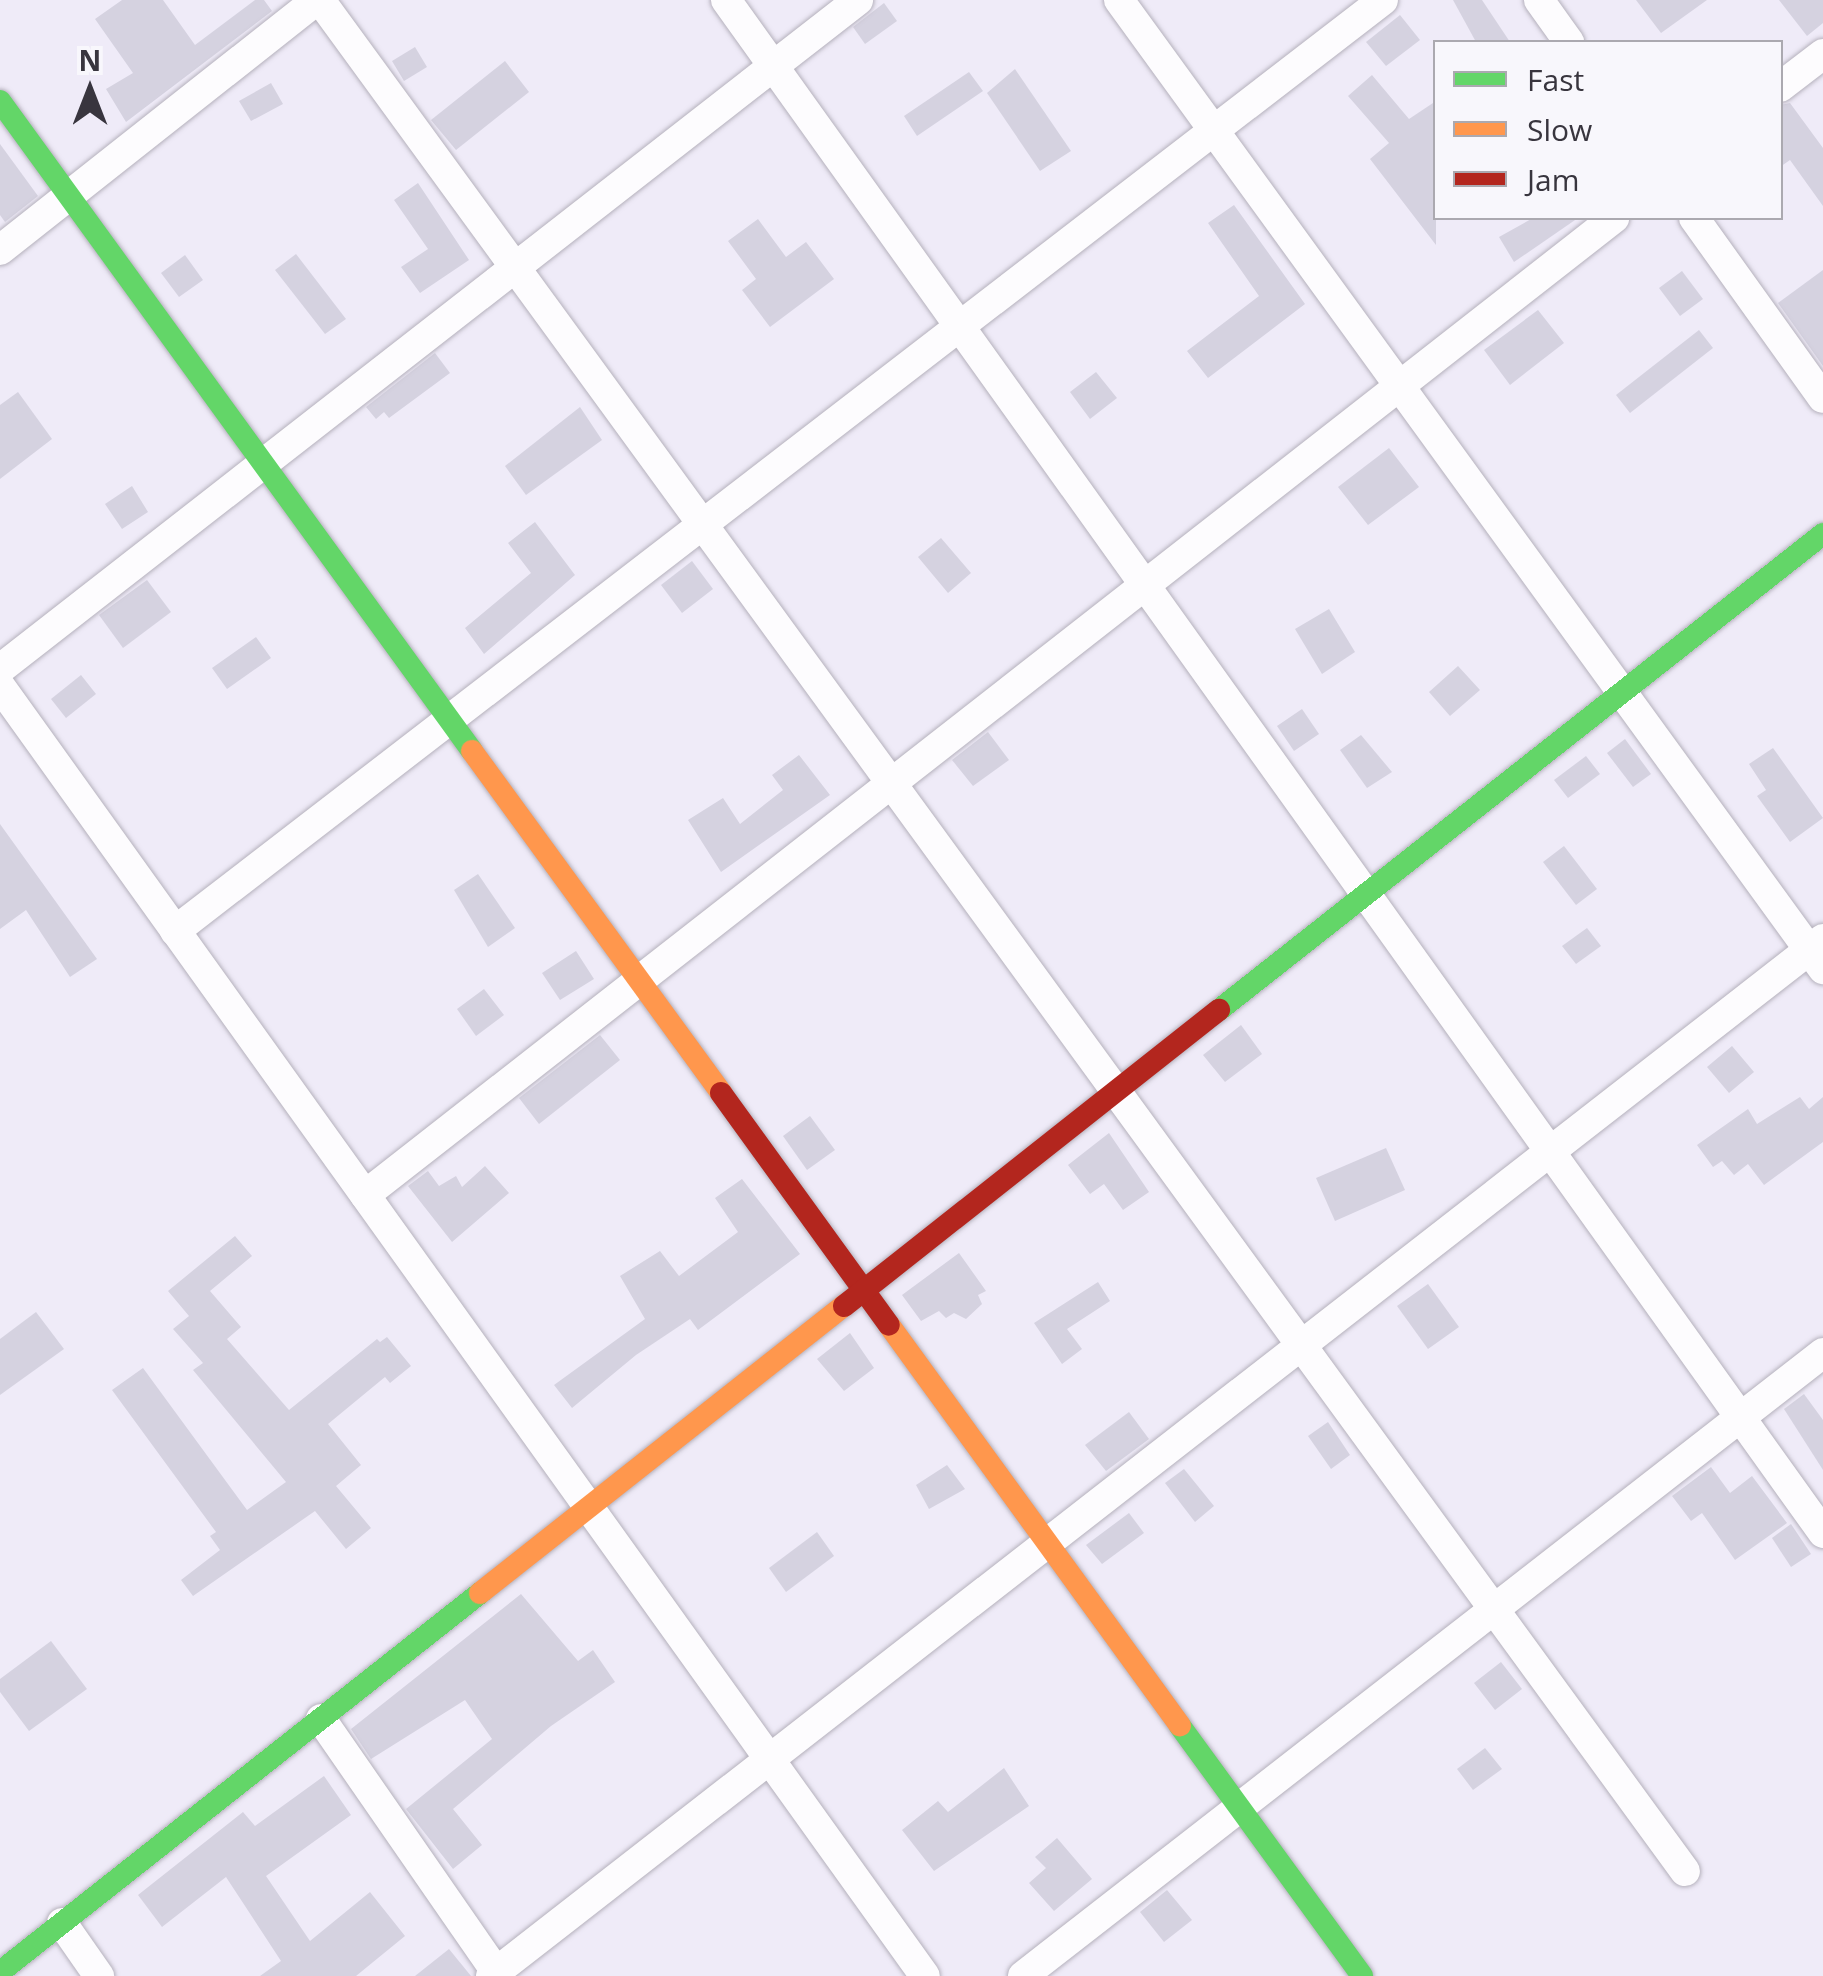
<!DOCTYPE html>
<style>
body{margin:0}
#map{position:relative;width:1823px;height:1976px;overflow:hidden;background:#efebf8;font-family:"Open Sans",sans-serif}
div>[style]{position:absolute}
.building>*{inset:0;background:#d5d2e0}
.roads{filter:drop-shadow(0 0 2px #b5b1bc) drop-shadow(0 0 2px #b5b1bc)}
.street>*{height:30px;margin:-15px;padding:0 15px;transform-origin:15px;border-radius:15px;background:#fdfcfe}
.fast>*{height:22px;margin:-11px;padding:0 11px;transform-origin:11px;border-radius:11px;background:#63d668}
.slow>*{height:22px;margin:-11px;padding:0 11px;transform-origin:11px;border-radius:11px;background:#ff974d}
.jam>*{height:22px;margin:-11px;padding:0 11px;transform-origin:11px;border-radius:11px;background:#b3261e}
span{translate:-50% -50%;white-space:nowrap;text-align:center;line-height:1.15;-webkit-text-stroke:8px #f8f7fc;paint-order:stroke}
.legend{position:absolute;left:1433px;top:40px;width:350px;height:180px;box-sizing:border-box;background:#f8f7fc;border:2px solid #aba9b0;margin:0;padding:12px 18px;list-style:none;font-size:30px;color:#38353e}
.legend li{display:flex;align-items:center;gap:20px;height:50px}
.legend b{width:50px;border:2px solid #aba9b0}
.north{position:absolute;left:40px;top:40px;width:100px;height:100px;-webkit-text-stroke:8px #f8f7fc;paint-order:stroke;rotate:0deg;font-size:28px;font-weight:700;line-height:40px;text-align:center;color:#38353e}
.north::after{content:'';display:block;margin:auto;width:35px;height:45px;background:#38353e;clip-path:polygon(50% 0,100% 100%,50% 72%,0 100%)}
</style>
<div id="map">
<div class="building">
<div style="clip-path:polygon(122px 0,163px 0,195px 45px,255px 0,264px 0,272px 11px,126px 122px,106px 89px,133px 73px,95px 19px)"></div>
<div style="clip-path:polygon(1453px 0,1482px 0,1510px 42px,1476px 42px)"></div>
<div style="clip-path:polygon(1636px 0,1707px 0,1661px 33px)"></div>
<div style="clip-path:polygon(1779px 0,1823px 0,1823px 23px,1807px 36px)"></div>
<div style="clip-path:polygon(884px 3px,897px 21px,865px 44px,853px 27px)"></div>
<div style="clip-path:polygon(1400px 15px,1420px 40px,1386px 66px,1366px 42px)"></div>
<div style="clip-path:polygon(415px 47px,427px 67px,404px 81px,392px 61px)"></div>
<div style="clip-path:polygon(505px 61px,529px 92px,456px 150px,431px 120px)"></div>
<div style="clip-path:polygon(1015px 69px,1071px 151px,1040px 171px,987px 93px)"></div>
<div style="clip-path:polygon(969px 72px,983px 91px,917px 136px,904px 116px)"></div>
<div style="clip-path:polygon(1372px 75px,1409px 119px,1436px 101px,1436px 245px,1370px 159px,1389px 143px,1348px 96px)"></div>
<div style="clip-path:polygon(271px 83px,283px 104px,251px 121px,239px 101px)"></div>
<div style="clip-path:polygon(1790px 103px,1823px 148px,1823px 206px,1790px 160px,1780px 167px,1780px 105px)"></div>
<div style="clip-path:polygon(0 144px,38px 196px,5px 222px,0 215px)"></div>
<div style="clip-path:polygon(418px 183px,469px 260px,420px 293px,401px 267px,428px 249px,394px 200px)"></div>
<div style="clip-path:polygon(1234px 205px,1305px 304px,1208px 378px,1187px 351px,1259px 296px,1208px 223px)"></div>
<div style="clip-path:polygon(1533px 218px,1578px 218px,1514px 262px,1499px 237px)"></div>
<div style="clip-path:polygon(758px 219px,786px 257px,806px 242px,834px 279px,770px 327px,742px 290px,756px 279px,728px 241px)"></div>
<div style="clip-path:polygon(296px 254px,346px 319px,325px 334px,275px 270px)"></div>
<div style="clip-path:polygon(185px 255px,203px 280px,179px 297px,161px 273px)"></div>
<div style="clip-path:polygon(1823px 270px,1823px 366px,1778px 303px)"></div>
<div style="clip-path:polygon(1682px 271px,1703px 299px,1680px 316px,1659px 288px)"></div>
<div style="clip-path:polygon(1538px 310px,1564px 343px,1510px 385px,1484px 350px)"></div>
<div style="clip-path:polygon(1699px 330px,1713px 348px,1630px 413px,1616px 395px)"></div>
<div style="clip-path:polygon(435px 353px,450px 373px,389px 418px,384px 412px,376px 419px,366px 407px)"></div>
<div style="clip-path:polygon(1096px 372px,1117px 398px,1090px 419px,1070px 392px)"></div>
<div style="clip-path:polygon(18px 392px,52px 439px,0 479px,0 405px)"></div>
<div style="clip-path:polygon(580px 407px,602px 440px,526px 495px,505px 466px)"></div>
<div style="clip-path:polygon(1389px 448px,1419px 487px,1368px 525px,1338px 487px)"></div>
<div style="clip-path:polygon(132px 486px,148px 512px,122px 529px,105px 504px)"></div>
<div style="clip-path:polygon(535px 522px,575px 575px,484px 654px,465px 628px,531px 573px,508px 543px)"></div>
<div style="clip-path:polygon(941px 538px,971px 573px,948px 593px,918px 557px)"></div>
<div style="clip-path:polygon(692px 561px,713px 589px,682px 613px,661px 585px)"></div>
<div style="clip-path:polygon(147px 580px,171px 612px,123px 648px,99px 615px)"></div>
<div style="clip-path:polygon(1329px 609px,1355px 652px,1322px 674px,1295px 629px)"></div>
<div style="clip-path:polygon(256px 637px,271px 658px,227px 689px,212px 668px)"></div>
<div style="clip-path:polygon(1458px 666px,1480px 690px,1450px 716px,1429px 692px)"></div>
<div style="clip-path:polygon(81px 675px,96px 694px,66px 718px,51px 699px)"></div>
<div style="clip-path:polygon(1302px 709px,1319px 734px,1294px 751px,1277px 726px)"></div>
<div style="clip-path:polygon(988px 732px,1009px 760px,973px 786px,952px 760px)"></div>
<div style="clip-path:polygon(1361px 735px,1392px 772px,1367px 788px,1340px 750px)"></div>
<div style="clip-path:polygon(1625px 739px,1651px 774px,1633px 787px,1607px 753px)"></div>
<div style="clip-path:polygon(1773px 748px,1823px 818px,1790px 842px,1757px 796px,1766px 790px,1749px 764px)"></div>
<div style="clip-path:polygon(799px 755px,830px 795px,721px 872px,688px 820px,723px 798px,740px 824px,783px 790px,772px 775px)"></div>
<div style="clip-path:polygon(1586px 756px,1600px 774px,1568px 798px,1554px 780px)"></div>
<div style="clip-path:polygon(0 824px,97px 959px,70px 977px,26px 910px,0 929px)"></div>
<div style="clip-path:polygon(1564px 846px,1597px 889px,1576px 905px,1543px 862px)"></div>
<div style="clip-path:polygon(478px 874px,515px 928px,488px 947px,454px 890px)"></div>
<div style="clip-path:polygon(1587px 928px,1601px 946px,1576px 964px,1562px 946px)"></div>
<div style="clip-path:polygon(576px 951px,594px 979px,560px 1000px,542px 973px)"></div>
<div style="clip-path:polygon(484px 989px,504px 1015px,476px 1036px,457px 1009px)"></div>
<div style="clip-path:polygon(1241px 1025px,1262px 1054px,1225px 1082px,1203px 1055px)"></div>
<div style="clip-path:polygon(600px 1035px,620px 1060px,539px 1124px,519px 1098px)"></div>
<div style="clip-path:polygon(1732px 1046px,1754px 1072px,1729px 1093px,1707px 1067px)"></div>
<div style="clip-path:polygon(1800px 1097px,1809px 1109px,1823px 1097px,1823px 1142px,1764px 1185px,1748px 1164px,1734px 1175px,1722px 1161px,1713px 1167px,1697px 1145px,1748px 1109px,1757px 1124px)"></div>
<div style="clip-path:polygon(810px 1116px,835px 1150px,807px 1170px,783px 1136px)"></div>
<div style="clip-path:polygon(1109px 1133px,1149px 1192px,1123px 1210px,1104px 1184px,1090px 1194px,1068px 1165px)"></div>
<div style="clip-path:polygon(1386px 1148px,1405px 1190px,1335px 1221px,1316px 1178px)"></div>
<div style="clip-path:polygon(485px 1166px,509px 1193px,452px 1242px,408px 1186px,428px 1171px,439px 1186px,456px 1176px,462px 1187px)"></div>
<div style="clip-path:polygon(742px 1179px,800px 1254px,698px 1330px,690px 1319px,636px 1355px,572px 1408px,554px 1385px,645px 1319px,620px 1276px,660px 1251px,679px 1276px,738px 1232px,715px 1198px)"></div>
<div style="clip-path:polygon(235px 1236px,252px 1256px,210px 1291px,241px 1327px,227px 1339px,289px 1410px,377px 1339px,380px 1342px,387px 1337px,411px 1366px,390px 1383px,385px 1377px,328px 1424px,361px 1465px,336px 1486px,371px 1528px,346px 1549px,315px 1511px,193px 1596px,181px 1580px,220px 1550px,210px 1536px,216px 1532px,112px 1390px,143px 1368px,247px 1510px,286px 1482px,193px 1370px,203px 1363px,173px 1329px,189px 1316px,168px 1291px)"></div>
<div style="clip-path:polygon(959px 1253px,986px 1291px,978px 1295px,982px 1304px,966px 1319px,954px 1313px,946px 1318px,939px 1311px,921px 1321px,902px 1295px)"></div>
<div style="clip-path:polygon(1098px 1282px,1110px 1301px,1067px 1329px,1082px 1349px,1062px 1364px,1034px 1323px)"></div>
<div style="clip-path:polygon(1428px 1284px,1459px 1327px,1428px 1349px,1397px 1306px)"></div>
<div style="clip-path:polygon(36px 1312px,64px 1349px,0 1395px,0 1339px)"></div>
<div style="clip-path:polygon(850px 1333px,874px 1368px,844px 1391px,817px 1359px)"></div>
<div style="clip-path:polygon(1804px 1394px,1823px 1420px,1823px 1470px,1784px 1409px)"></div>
<div style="clip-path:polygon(1129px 1412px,1149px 1439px,1106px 1471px,1085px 1445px)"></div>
<div style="clip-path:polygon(1328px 1422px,1350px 1455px,1331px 1469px,1308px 1436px)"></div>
<div style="clip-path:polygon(947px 1465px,965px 1489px,929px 1509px,916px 1485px)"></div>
<div style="clip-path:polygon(1711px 1467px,1730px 1493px,1752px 1476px,1787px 1523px,1735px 1560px,1702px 1513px,1691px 1521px,1672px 1496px)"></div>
<div style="clip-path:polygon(1184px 1469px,1214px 1506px,1195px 1522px,1165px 1483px)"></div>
<div style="clip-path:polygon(1129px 1513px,1144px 1533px,1102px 1564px,1086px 1545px)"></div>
<div style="clip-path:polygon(1791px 1524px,1811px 1554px,1791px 1567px,1772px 1538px)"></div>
<div style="clip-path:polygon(817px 1532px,834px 1556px,786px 1592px,769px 1568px)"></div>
<div style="clip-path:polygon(521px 1594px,578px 1661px,593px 1650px,615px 1682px,551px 1726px,453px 1809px,482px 1845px,453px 1869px,406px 1809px,492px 1739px,465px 1700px,371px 1759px,351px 1729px)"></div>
<div style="clip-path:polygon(51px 1641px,87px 1689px,29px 1731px,0 1692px,0 1679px)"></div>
<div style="clip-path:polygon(1501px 1662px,1522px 1689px,1495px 1710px,1474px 1683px)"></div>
<div style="clip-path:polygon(1485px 1748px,1502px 1769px,1473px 1790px,1457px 1769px)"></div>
<div style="clip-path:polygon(1004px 1768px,1029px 1806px,934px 1871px,902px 1830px,938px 1801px,948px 1812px)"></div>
<div style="clip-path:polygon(324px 1776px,351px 1815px,266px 1876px,310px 1941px,370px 1892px,405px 1936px,356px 1976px,260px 1976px,281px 1961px,226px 1877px,162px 1927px,138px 1895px,243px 1812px,255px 1826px)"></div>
<div style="clip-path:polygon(1057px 1838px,1092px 1879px,1054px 1911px,1029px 1883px,1046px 1868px,1035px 1857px)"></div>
<div style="clip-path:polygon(1167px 1890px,1192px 1920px,1164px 1942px,1140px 1912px)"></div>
<div style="clip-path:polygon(449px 1949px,471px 1976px,415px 1976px)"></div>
</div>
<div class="roads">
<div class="street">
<div style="left:320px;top:0;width:2316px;rotate:53.89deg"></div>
<div style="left:726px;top:0;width:1885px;rotate:54.41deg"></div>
<div style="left:1119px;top:0;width:1198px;rotate:54deg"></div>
<div style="left:1539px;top:0;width:52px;rotate:54.5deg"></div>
<div style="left:1780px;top:87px;width:54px;rotate:-37.5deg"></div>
<div style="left:1694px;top:218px;width:221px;rotate:54.4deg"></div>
<div style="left:0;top:250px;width:403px;rotate:-38.3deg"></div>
<div style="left:0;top:669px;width:1088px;rotate:-37.94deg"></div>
<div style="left:0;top:686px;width:1587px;rotate:54.36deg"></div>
<div style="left:175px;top:931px;width:1525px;rotate:-37.62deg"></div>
<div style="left:365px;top:1195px;width:1586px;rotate:-38.03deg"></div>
<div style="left:321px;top:1719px;width:313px;rotate:55.3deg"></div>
<div style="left:62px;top:1923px;width:65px;rotate:55.1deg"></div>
<div style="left:491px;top:1976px;width:1688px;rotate:-37.9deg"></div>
<div style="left:1023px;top:1976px;width:1014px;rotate:-37.91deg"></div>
</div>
<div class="fast">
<div style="left:0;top:101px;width:803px;rotate:54.01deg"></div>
<div style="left:1219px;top:1010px;width:769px;rotate:-38.24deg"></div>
<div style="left:1180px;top:1726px;width:309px;rotate:53.9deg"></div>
<div style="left:0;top:1972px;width:612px;rotate:-38.29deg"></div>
</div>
<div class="slow">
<div style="left:472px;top:751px;width:423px;rotate:53.9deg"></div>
<div style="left:889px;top:1325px;width:495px;rotate:54deg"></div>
<div style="left:480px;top:1593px;width:464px;rotate:-38.3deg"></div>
</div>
<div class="jam">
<div style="left:721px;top:1093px;width:286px;rotate:54.1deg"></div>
<div style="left:844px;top:1306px;width:478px;rotate:-38.3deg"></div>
</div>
</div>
<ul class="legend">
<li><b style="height:12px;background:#63d668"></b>Fast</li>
<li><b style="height:12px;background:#ff974d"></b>Slow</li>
<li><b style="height:12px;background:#b3261e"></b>Jam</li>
</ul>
<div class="north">N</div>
</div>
